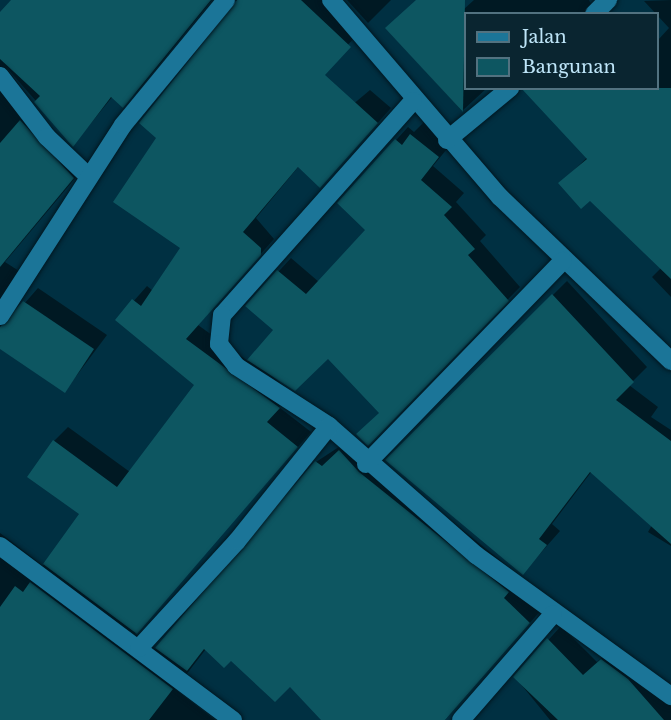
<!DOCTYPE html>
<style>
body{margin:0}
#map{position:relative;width:671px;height:720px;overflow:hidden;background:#003042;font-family:"Libre Baskerville",serif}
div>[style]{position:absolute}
.shadow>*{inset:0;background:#0007}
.building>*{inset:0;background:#0d5661}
.roads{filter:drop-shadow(0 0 2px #001721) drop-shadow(0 0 2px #001721)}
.minor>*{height:18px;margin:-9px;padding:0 9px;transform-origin:9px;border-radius:9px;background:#1b7598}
span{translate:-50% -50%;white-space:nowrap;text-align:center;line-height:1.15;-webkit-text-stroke:5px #0a2530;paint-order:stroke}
.legend{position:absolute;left:464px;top:12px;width:195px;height:78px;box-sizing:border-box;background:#0a2530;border:2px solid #527280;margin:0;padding:8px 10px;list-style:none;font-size:18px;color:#bee5f8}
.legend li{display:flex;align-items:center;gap:12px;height:30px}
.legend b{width:30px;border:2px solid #527280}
</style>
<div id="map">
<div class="shadow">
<div style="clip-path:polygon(13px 0,212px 0,137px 92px,123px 105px,113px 96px,74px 144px,5px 66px,52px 130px,87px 164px,5px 262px,19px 271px,9px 312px,16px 313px,38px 288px,107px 335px,65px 391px,0 347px,0 15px)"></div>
<div style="clip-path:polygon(236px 0,342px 0,365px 27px,309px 85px,339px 116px,370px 90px,391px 108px,334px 172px,299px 166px,256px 218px,274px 239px,198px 325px,248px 361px,276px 330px,247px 306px,291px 258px,319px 282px,367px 230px,339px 203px,408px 127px,414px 132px,424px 122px,451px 144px,433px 166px,464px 193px,456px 202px,486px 235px,480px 241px,520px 287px,368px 443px,380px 412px,329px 357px,262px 368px,293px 393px,279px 407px,311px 432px,135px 634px,155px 649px,316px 462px,354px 437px,373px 458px,522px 578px,543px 608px,445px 720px,323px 720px,290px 685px,206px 649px,175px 689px,215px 720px,0 720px,0 533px,43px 566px,81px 514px,54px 441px,68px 427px,130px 472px,197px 384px,117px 320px,147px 286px,153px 291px,182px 247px,158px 137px,236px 8px)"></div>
<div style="clip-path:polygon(347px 0,391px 0,368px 23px)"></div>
<div style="clip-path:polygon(474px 0,589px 0,596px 14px,466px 14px,466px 88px,487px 88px,462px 111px,412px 56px)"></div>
<div style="clip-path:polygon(671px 0,671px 297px,652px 277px,661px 268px,590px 199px,561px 183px,658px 88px,658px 40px,669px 28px,644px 1px)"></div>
<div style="clip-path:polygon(567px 281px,647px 367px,629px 385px,658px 407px,651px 417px,671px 430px,671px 546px,648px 532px,652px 525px,592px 471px,552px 524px,560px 531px,523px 573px,387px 460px)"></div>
<div style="clip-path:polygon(561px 626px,597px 662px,615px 646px,671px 694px,671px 720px,550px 720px,515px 677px)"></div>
</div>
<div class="building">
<div style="clip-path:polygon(11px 0,211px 0,123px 108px,111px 97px,73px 147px,34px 102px,40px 96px,0 59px,0 12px)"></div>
<div style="clip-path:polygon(237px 0,301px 0,351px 47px,325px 75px,378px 123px,320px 188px,298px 167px,243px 232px,261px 248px,261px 255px,186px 339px,280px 408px,267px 422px,298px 447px,137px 634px,43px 564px,79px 514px,27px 477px,53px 440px,117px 487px,194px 385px,115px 320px,132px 299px,141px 306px,180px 248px,113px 202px,156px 138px,139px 123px)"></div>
<div style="clip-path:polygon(416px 0,465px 0,463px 112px,385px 28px)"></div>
<div style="clip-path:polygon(521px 88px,671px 88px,671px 279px,590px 201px,581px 209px,558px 183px,587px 159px)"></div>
<div style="clip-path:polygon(20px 120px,74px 178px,0 267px,0 143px)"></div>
<div style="clip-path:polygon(410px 134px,439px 157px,421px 180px,452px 207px,444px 215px,475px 249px,468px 255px,509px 301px,368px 446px,356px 434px,379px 413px,328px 359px,295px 391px,247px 360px,273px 330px,245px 306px,277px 270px,306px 294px,365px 230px,337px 203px,395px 139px,402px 145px)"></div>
<div style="clip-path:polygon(552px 294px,634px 382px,616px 400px,671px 441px,671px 544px,590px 472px,539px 539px,547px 545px,523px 575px,385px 460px)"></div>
<div style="clip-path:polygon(23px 301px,94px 349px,65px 393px,0 349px,0 327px)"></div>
<div style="clip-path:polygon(339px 450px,359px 472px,509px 592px,504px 598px,530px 623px,445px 720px,321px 720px,290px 687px,275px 702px,231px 661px,224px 668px,204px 649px,187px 671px,155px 648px,315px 461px,322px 466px)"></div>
<div style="clip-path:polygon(30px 582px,173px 689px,149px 720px,0 720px,0 607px,15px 586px,23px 592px)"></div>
<div style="clip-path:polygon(547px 638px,583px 675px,601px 659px,628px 679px,664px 720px,558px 720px,513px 677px)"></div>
</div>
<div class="roads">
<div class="minor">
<div style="left:331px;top:0;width:260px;rotate:49.4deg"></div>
<div style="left:500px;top:197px;width:237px;rotate:43.8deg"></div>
<div style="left:594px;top:14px;width:20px;rotate:-45deg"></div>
<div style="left:0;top:76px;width:77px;rotate:52.4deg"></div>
<div style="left:47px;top:137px;width:57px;rotate:43.6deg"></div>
<div style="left:413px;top:101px;width:287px;rotate:131.7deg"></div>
<div style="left:222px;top:315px;width:29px;rotate:96deg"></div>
<div style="left:219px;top:344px;width:28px;rotate:52deg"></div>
<div style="left:236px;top:366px;width:111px;rotate:32.8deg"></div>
<div style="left:329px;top:426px;width:196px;rotate:41.3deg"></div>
<div style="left:476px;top:555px;width:241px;rotate:35.9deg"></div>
<div style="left:447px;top:140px;width:82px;rotate:-39.5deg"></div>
<div style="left:0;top:316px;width:227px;rotate:-57.2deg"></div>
<div style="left:123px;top:125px;width:162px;rotate:-50.5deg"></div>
<div style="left:366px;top:464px;width:283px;rotate:-45.9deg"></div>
<div style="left:0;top:546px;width:291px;rotate:36.8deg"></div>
<div style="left:139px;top:648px;width:145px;rotate:-47.5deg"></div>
<div style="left:237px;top:541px;width:147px;rotate:-51.3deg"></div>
<div style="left:461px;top:720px;width:140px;rotate:-49deg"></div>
</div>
</div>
<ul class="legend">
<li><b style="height:8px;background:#1b7598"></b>Jalan</li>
<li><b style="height:16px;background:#0d5661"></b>Bangunan</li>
</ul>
</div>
